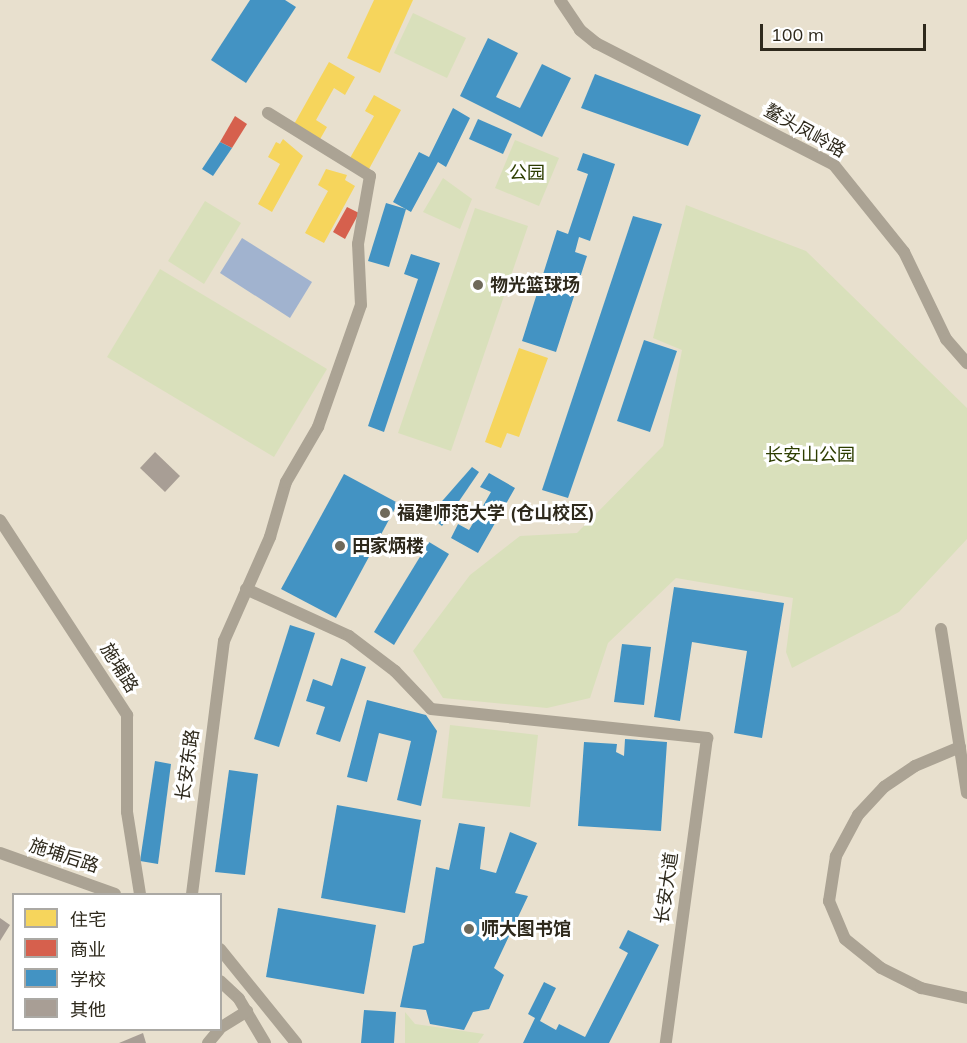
<!DOCTYPE html>
<meta charset="utf-8">
<style>
body{margin:0}
#map{position:relative;width:967px;height:1043px;overflow:hidden;background:#e8e0ce;font-family:Mulish,"Noto Sans SC",sans-serif}
div>[style]{position:absolute}
.green>*{inset:0;background:#d9e0bb}
.water>*{inset:0;background:#a1b3cf}
.homes>*{inset:0;background:#f6d55c}
.shops>*{inset:0;background:#d6604d}
.schools>*{inset:0;background:#4393c3}
.building>*{inset:0;background:#a89e95}
.minor>*{height:12px;margin:-6px;padding:0 6px;transform-origin:6px;border-radius:6px;background:#aba394}
.dots>*{width:16px;height:16px;translate:-50% -50%;box-sizing:border-box;border:3px solid #fff;border-radius:50%}
span{translate:-50% -50%;white-space:nowrap;text-align:center;line-height:1.15;-webkit-text-stroke:6px #fff;paint-order:stroke}
.street-label{font-size:18px;color:#2e291c}
.park-label{font-size:18px;color:#2d3d00}
.poi-label{font-size:18px;color:#2e291c;font-weight:700}
.left{translate:0 -50%;text-align:left}
.legend{position:absolute;left:12px;top:893px;width:210px;height:138px;box-sizing:border-box;background:#fff;border:2px solid #aba9a4;margin:0;padding:8px 10px;list-style:none;font-size:18px;color:#2e291c}
.legend li{display:flex;align-items:center;gap:12px;height:30px}
.legend b{width:30px;border:2px solid #aba9a4}
.scale{position:absolute;left:760px;top:24px;width:166px;height:27px;box-sizing:border-box;border:3px solid #2e291c;border-top:0;padding-left:8px;font-size:18px;line-height:21px;white-space:nowrap;color:#2e291c;-webkit-text-stroke:4px #fff;paint-order:stroke}
</style>
<div id="map">
<div class="green">
<div style="clip-path:polygon(413px 13px,466px 38px,447px 78px,394px 53px)"></div>
<div style="clip-path:polygon(515px 140px,559px 158px,539px 206px,495px 188px)"></div>
<div style="clip-path:polygon(443px 178px,472px 199px,460px 229px,423px 212px)"></div>
<div style="clip-path:polygon(205px 201px,241px 223px,204px 284px,168px 261px)"></div>
<div style="clip-path:polygon(686px 205px,806px 251px,967px 408px,967px 539px,899px 612px,792px 668px,786px 652px,793px 598px,676px 578px,608px 643px,590px 698px,547px 708px,443px 698px,413px 651px,470px 575px,520px 536px,577px 533px,663px 446px,682px 350px,653px 338px)"></div>
<div style="clip-path:polygon(475px 208px,528px 226px,451px 451px,398px 433px)"></div>
<div style="clip-path:polygon(160px 269px,327px 369px,274px 457px,107px 357px)"></div>
<div style="clip-path:polygon(450px 725px,538px 735px,530px 807px,442px 798px)"></div>
<div style="clip-path:polygon(405px 1012px,415px 1024px,484px 1034px,478px 1043px,405px 1043px)"></div>
</div>
<div class="water">
<div style="clip-path:polygon(242px 238px,312px 282px,290px 318px,220px 273px)"></div>
</div>
<div class="homes">
<div style="clip-path:polygon(374px 0,413px 0,380px 73px,347px 58px)"></div>
<div style="clip-path:polygon(329px 62px,355px 77px,345px 95px,334px 88px,316px 120px,327px 127px,319px 141px,293px 126px)"></div>
<div style="clip-path:polygon(374px 95px,401px 110px,369px 169px,350px 158px,374px 116px,365px 111px)"></div>
<div style="clip-path:polygon(283px 139px,303px 156px,272px 212px,258px 204px,280px 164px,268px 157px,276px 142px,280px 144px)"></div>
<div style="clip-path:polygon(326px 169px,347px 175px,345px 180px,355px 186px,324px 243px,305px 233px,328px 191px,318px 185px)"></div>
<div style="clip-path:polygon(519px 348px,548px 358px,519px 437px,507px 433px,501px 448px,485px 442px)"></div>
</div>
<div class="shops">
<div style="clip-path:polygon(235px 116px,247px 124px,232px 148px,220px 142px)"></div>
<div style="clip-path:polygon(347px 207px,359px 213px,345px 239px,333px 232px)"></div>
</div>
<div class="schools">
<div style="clip-path:polygon(250px 0,285px 0,296px 7px,246px 83px,211px 60px)"></div>
<div style="clip-path:polygon(488px 38px,518px 53px,496px 97px,520px 108px,542px 64px,571px 78px,542px 137px,460px 96px)"></div>
<div style="clip-path:polygon(595px 74px,701px 115px,688px 146px,581px 108px)"></div>
<div style="clip-path:polygon(453px 108px,470px 118px,446px 167px,438px 162px,411px 212px,393px 202px,419px 152px,429px 157px)"></div>
<div style="clip-path:polygon(478px 119px,512px 134px,503px 154px,469px 139px)"></div>
<div style="clip-path:polygon(220px 142px,232px 148px,213px 176px,202px 169px)"></div>
<div style="clip-path:polygon(583px 153px,615px 164px,590px 241px,579px 237px,575px 252px,587px 256px,556px 352px,522px 341px,557px 230px,568px 234px,588px 174px,577px 170px)"></div>
<div style="clip-path:polygon(386px 203px,406px 209px,389px 267px,368px 261px)"></div>
<div style="clip-path:polygon(633px 216px,662px 224px,568px 498px,542px 490px)"></div>
<div style="clip-path:polygon(411px 254px,440px 263px,384px 432px,368px 426px,418px 279px,404px 274px)"></div>
<div style="clip-path:polygon(644px 340px,677px 351px,650px 432px,617px 421px)"></div>
<div style="clip-path:polygon(472px 467px,479px 472px,442px 526px,429px 516px)"></div>
<div style="clip-path:polygon(489px 473px,515px 488px,478px 553px,451px 538px,458px 524px,469px 530px,491px 492px,480px 487px)"></div>
<div style="clip-path:polygon(344px 474px,398px 503px,336px 618px,281px 589px)"></div>
<div style="clip-path:polygon(429px 542px,449px 554px,394px 645px,374px 632px)"></div>
<div style="clip-path:polygon(674px 587px,784px 603px,762px 738px,734px 733px,747px 651px,692px 642px,680px 721px,654px 717px)"></div>
<div style="clip-path:polygon(290px 625px,315px 633px,279px 747px,254px 739px)"></div>
<div style="clip-path:polygon(622px 644px,651px 647px,644px 705px,614px 702px)"></div>
<div style="clip-path:polygon(341px 658px,366px 667px,340px 742px,316px 734px,325px 707px,306px 701px,313px 679px,332px 686px)"></div>
<div style="clip-path:polygon(367px 700px,426px 715px,437px 731px,421px 806px,397px 800px,411px 741px,379px 733px,367px 782px,347px 777px)"></div>
<div style="clip-path:polygon(625px 739px,667px 742px,661px 831px,578px 826px,584px 742px,617px 744px,616px 752px,624px 756px)"></div>
<div style="clip-path:polygon(155px 761px,171px 764px,158px 864px,140px 861px)"></div>
<div style="clip-path:polygon(229px 770px,258px 774px,245px 875px,215px 872px)"></div>
<div style="clip-path:polygon(337px 805px,421px 820px,405px 913px,321px 898px)"></div>
<div style="clip-path:polygon(459px 823px,485px 827px,480px 869px,496px 873px,510px 832px,537px 843px,515px 893px,528px 896px,494px 968px,504px 975px,489px 1009px,473px 1012px,464px 1030px,430px 1024px,426px 1010px,400px 1007px,413px 946px,424px 943px,436px 867px,449px 870px)"></div>
<div style="clip-path:polygon(278px 908px,376px 925px,364px 994px,266px 977px)"></div>
<div style="clip-path:polygon(628px 930px,659px 945px,609px 1043px,523px 1043px,535px 1018px,528px 1014px,544px 982px,556px 988px,540px 1021px,556px 1030px,559px 1024px,585px 1037px,628px 953px,619px 948px)"></div>
<div style="clip-path:polygon(364px 1010px,396px 1012px,394px 1043px,361px 1043px)"></div>
</div>
<div class="building">
<div style="clip-path:polygon(155px 452px,180px 476px,165px 492px,140px 468px)"></div>
<div style="clip-path:polygon(0 918px,10px 925px,0 941px)"></div>
<div style="clip-path:polygon(143px 1033px,146px 1043px,119px 1043px)"></div>
</div>
<div class="minor">
<div style="left:560px;top:0;width:36px;rotate:56deg"></div>
<div style="left:580px;top:30px;width:21px;rotate:39deg"></div>
<div style="left:596px;top:43px;width:267px;rotate:27.1deg"></div>
<div style="left:834px;top:165px;width:112px;rotate:51.2deg"></div>
<div style="left:904px;top:252px;width:97px;rotate:64.2deg"></div>
<div style="left:946px;top:339px;width:32px;rotate:49deg"></div>
<div style="left:0;top:520px;width:233px;rotate:56.9deg"></div>
<div style="left:127px;top:715px;width:97px;rotate:90deg"></div>
<div style="left:127px;top:812px;width:83px;rotate:81deg"></div>
<div style="left:246px;top:589px;width:113px;rotate:24.5deg"></div>
<div style="left:349px;top:636px;width:58px;rotate:37.3deg"></div>
<div style="left:395px;top:671px;width:52px;rotate:46.5deg"></div>
<div style="left:431px;top:709px;width:278px;rotate:6deg"></div>
<div style="left:707px;top:738px;width:308px;rotate:97.7deg"></div>
<div style="left:941px;top:629px;width:166px;rotate:81deg"></div>
<div style="left:960px;top:747px;width:49px;rotate:157.1deg"></div>
<div style="left:915px;top:766px;width:37px;rotate:146deg"></div>
<div style="left:884px;top:787px;width:38px;rotate:133deg"></div>
<div style="left:858px;top:815px;width:47px;rotate:118.2deg"></div>
<div style="left:836px;top:856px;width:46px;rotate:98.8deg"></div>
<div style="left:829px;top:901px;width:41px;rotate:67.2deg"></div>
<div style="left:845px;top:939px;width:46px;rotate:38.9deg"></div>
<div style="left:881px;top:968px;width:45px;rotate:26.6deg"></div>
<div style="left:921px;top:988px;width:47px;rotate:12.3deg"></div>
<div style="left:0;top:853px;width:122px;rotate:19.6deg"></div>
<div style="left:192px;top:894px;width:255px;rotate:-82.8deg"></div>
<div style="left:224px;top:641px;width:114px;rotate:-66.1deg"></div>
<div style="left:270px;top:537px;width:57px;rotate:-73.8deg"></div>
<div style="left:286px;top:482px;width:64px;rotate:-59.8deg"></div>
<div style="left:318px;top:427px;width:129px;rotate:-70.6deg"></div>
<div style="left:361px;top:305px;width:61px;rotate:-92.8deg"></div>
<div style="left:358px;top:244px;width:69px;rotate:-80deg"></div>
<div style="left:370px;top:176px;width:120px;rotate:-148.3deg"></div>
<div style="left:220px;top:949px;width:121px;rotate:51deg"></div>
<div style="left:220px;top:981px;width:26px;rotate:43deg"></div>
<div style="left:239px;top:999px;width:51px;rotate:59.4deg"></div>
<div style="left:220px;top:1028px;width:32px;rotate:-32deg"></div>
<div style="left:208px;top:1043px;width:17px;rotate:-50deg"></div>
</div>
<div class="dots">
<div style="left:478px;top:285px;background:#6f695a"></div>
<div style="left:385px;top:513px;background:#6f695a"></div>
<div style="left:340px;top:546px;background:#6f695a"></div>
<div style="left:469px;top:929px;background:#6f695a"></div>
</div>
<div class="street-label">
<span style="left:805px;top:131px;rotate:29deg">鳌头凤岭路</span>
<span style="left:119px;top:668px;rotate:58deg">施埔路</span>
<span style="left:188px;top:765px;rotate:-82deg">长安东路</span>
<span style="left:64px;top:856px;rotate:18deg">施埔后路</span>
<span style="left:667px;top:888px;rotate:-82deg">长安大道</span>
</div>
<div class="park-label">
<span style="left:527px;top:173px">公园</span>
<span style="left:810px;top:455px">长安山公园</span>
</div>
<div class="poi-label">
<span class="left" style="left:490px;top:285px">物光篮球场</span>
<span class="left" style="left:397px;top:513px">福建师范大学 (仓山校区)</span>
<span class="left" style="left:352px;top:546px">田家炳楼</span>
<span class="left" style="left:481px;top:929px">师大图书馆</span>
</div>
<ul class="legend">
<li><b style="height:16px;background:#f6d55c"></b>住宅</li>
<li><b style="height:16px;background:#d6604d"></b>商业</li>
<li><b style="height:16px;background:#4393c3"></b>学校</li>
<li><b style="height:16px;background:#a89e95"></b>其他</li>
</ul>
<div class="scale">100 m</div>
</div>
